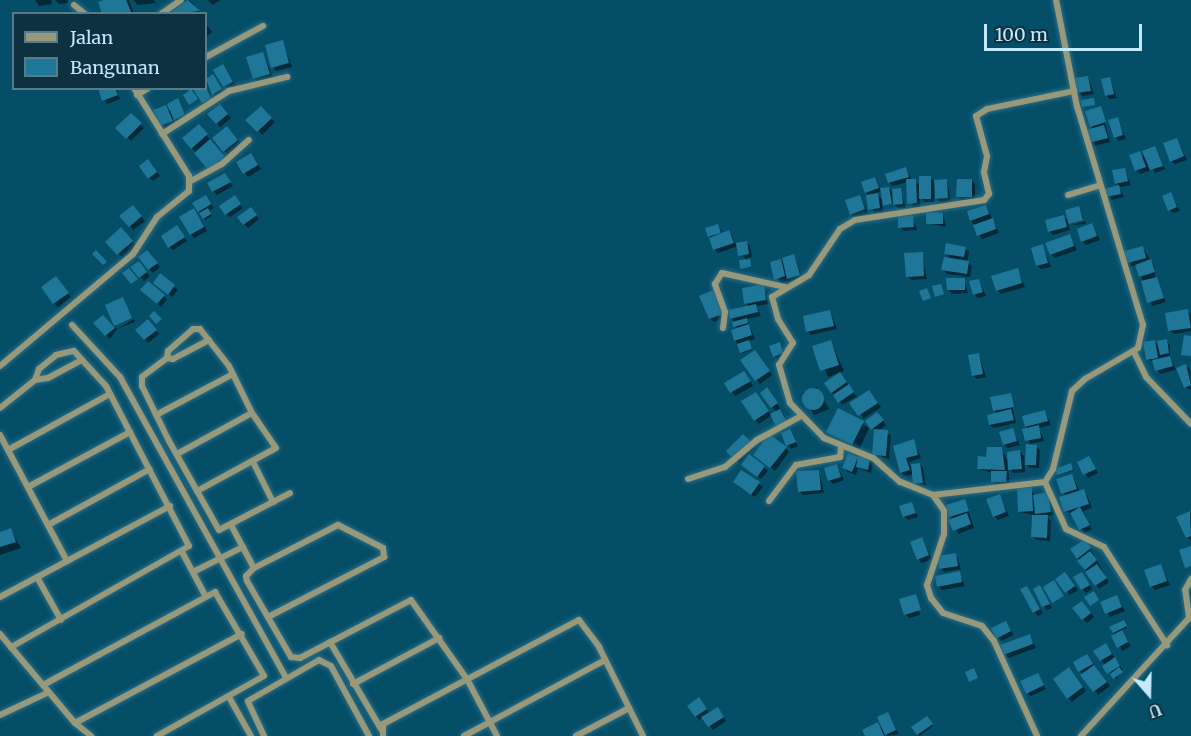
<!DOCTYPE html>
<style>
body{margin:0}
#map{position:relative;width:1191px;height:736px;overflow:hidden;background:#054e68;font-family:Merriweather,serif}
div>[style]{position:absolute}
.shadow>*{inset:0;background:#0007}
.building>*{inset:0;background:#1e7799}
.round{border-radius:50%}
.roads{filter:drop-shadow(0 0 2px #2b6d86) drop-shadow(0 0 2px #2b6d86)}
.street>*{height:6px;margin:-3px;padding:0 3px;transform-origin:3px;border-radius:3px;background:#98997b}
span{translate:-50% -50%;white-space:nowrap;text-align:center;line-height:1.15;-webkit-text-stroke:4.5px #0e3140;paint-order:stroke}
.legend{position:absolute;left:12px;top:12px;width:195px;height:78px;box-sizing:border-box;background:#0e3140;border:2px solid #567b8b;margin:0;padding:8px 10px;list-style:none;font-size:18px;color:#c3e9fc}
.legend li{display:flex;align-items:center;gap:12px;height:30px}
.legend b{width:30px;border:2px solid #567b8b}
.north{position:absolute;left:1119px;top:664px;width:60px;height:60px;-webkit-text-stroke:4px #0e3140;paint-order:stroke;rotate:160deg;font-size:16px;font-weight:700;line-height:24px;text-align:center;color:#c3e9fc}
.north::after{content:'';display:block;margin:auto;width:21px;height:27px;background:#c3e9fc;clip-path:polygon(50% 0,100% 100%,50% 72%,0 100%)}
.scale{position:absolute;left:984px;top:24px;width:158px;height:27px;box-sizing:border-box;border:3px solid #c3e9fc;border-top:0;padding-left:8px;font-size:18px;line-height:21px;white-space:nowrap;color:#c3e9fc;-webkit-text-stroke:4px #0e3140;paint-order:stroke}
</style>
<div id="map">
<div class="shadow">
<div style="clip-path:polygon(35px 0,51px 0,52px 4px,39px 6px)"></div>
<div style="clip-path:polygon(55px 0,68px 0,68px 3px,59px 4px)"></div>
<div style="clip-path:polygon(108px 0,129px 0,134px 14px,104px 14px)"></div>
<div style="clip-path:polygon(154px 0,156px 3px,138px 5px,133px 0)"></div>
<div style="clip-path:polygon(190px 0,201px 14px,176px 14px,175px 12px)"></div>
<div style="clip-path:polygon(208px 0,220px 0,213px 5px)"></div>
<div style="clip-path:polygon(206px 24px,212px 32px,206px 37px)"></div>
<div style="clip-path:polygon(282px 41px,292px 67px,276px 71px,273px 67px)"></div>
<div style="clip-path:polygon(263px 54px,273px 77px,258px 82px,254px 78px)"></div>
<div style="clip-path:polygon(223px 66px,236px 86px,228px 90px,215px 70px)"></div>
<div style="clip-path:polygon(213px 76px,225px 93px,217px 98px,206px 81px)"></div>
<div style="clip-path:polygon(1088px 77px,1094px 94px,1082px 96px,1078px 92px)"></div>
<div style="clip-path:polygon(1109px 78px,1117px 98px,1110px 99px,1107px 96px)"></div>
<div style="clip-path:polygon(116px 88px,120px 99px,107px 104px,99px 89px)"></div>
<div style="clip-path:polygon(177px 100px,188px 119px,179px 123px,172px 116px,176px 125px,165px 129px,155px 111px,165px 106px,172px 113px)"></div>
<div style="clip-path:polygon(220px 106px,231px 118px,220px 127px,217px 123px)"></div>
<div style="clip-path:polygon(261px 108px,275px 122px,262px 135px,248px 120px)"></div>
<div style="clip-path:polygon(1101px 108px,1110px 142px,1094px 146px,1091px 142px,1094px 129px,1091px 126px)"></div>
<div style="clip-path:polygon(131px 115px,144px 128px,131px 141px,118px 128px)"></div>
<div style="clip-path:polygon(1117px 119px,1126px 139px,1119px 141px,1115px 137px)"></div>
<div style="clip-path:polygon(199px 126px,228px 162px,213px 173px,192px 148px)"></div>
<div style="clip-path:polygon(231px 131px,241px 144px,228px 154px,224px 151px)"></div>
<div style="clip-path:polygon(1177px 140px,1187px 160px,1175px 164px,1171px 161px)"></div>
<div style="clip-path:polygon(1154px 148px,1165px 169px,1155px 173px,1149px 162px,1149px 171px,1140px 174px,1136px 170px,1140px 153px,1148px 161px)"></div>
<div style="clip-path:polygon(254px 159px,261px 169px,248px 177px,238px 163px)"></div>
<div style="clip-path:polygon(151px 165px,160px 176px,153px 181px,149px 178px)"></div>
<div style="clip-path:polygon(906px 169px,912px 180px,921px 186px,930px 178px,934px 181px,947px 181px,951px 201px,940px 202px,934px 196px,934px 202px,925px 202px,920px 197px,920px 207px,913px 207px,907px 182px,893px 186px,889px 183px)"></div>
<div style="clip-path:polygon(1124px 169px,1131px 185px,1120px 187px,1116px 183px)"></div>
<div style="clip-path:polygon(225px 175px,233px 186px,217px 195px,213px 191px)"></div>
<div style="clip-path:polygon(evenodd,875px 178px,881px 190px,889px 188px,894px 193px,900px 190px,906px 208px,898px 208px,895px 205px,899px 202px,885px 206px,882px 202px,883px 212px,874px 213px,866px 192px,875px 178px,882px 191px,884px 201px,876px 193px,882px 191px)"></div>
<div style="clip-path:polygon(971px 180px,975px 184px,975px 200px,961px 200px,958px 196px)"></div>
<div style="clip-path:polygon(1119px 187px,1124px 197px,1111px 200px,1108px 196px)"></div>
<div style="clip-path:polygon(1171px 194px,1180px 211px,1173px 213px,1169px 210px)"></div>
<div style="clip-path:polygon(205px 197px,214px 208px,209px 211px,212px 216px,205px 220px,199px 211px)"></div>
<div style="clip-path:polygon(860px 197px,868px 213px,855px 218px,851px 214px)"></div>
<div style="clip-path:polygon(238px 201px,243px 208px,230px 217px,226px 214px)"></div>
<div style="clip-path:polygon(986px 206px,999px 233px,982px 239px,971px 220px)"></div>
<div style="clip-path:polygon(1078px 208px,1084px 218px,1071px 224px,1067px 220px,1070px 230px,1053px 235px,1049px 231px,1047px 221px,1064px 217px,1070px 223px,1067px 211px)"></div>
<div style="clip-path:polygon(194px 210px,207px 231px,194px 238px,191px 234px)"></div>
<div style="clip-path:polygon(137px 211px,145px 221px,133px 230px,130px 226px)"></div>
<div style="clip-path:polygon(254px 213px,259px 219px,248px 228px,244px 224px)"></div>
<div style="clip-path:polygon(943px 214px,946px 227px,928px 223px)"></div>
<div style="clip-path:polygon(912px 217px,917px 230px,904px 231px,900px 227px)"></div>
<div style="clip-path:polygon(1085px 221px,1086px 224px,1072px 225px)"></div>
<div style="clip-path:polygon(718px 225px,723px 234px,729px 232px,732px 236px,736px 245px,746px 242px,750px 246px,752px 257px,747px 258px,751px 268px,742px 268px,746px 261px,738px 246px,718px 253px,715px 250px,709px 236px)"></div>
<div style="clip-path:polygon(1092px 225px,1100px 240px,1086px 245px,1082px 241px)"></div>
<div style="clip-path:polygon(121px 230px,136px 245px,122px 257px,108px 242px)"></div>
<div style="clip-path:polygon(180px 231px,187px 241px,173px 250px,169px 247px)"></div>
<div style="clip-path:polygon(1069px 236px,1077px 250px,1055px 258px,1051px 254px)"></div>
<div style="clip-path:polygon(1043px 246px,1051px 267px,1041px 269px,1037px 266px)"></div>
<div style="clip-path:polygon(965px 248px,969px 252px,967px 262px,972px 266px,970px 277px,947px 274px,943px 270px,951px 259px,945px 253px)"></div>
<div style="clip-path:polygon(1143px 248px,1154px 265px,1155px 276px,1166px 302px,1152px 306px,1137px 265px,1129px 267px,1125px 263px)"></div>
<div style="clip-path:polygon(922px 254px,927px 279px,911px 280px,907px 276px)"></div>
<div style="clip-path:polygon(151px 255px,160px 267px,153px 273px,140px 258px)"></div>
<div style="clip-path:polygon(794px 256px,803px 279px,780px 283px,771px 263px)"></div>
<div style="clip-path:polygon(142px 267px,150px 276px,144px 281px,140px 277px)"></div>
<div style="clip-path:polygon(1017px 270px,1025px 287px,1001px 294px,997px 290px)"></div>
<div style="clip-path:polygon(161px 275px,178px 290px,172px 297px,158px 286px)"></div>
<div style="clip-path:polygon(964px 279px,968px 293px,952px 294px,948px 290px)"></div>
<div style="clip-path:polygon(979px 280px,986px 296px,978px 298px,974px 294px)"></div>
<div style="clip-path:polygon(60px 282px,71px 297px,58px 307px,54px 303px)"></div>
<div style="clip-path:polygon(763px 286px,769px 304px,756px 306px,761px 316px,747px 319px,755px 339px,748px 341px,752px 350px,743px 353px,735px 340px,738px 329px,731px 318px,749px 307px,746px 303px)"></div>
<div style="clip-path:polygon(713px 292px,725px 317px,714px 322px,710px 318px)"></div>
<div style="clip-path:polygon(145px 294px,164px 296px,167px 299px,161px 307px)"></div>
<div style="clip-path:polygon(1187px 311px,1191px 314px,1191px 331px,1174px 334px,1170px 331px)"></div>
<div style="clip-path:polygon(830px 312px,837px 329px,811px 335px,807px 331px)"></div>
<div style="clip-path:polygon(103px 317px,117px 329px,134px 319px,135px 322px,117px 329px,110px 339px,95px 323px)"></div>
<div style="clip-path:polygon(152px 325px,159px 334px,148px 343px,137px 330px)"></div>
<div style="clip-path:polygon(1154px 341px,1159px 346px,1166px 341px,1170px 345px,1170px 357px,1176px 370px,1186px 366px,1190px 369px,1191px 390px,1185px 387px,1178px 369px,1160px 374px,1154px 362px,1147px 359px)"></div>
<div style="clip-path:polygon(831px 342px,844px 371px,828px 377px,814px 347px)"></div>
<div style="clip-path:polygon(779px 344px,786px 357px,778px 360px,775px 356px)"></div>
<div style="clip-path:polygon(758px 355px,772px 375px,760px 384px,742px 360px)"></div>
<div style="clip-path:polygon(979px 355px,986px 377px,977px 379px,973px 375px)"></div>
<div style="clip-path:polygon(748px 376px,753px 386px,735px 396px,726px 383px)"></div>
<div style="clip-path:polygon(844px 378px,858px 399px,873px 396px,881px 407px,863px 419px,856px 397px,842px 405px,832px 392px)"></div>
<div style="clip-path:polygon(817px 387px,829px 409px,814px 415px,802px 393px)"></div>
<div style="clip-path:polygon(756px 393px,771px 415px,777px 412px,772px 407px,771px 393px,790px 426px,781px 430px,772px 415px,759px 424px,755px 420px)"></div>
<div style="clip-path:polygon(1010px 394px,1016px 423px,994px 428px,990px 425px,998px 414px,994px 410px)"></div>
<div style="clip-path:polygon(839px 410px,869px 428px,859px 450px,828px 432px)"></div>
<div style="clip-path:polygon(1045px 411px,1051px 425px,1039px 428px,1044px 441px,1030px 444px,1026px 426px)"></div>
<div style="clip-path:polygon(881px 418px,886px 425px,878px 431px,891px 435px,889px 459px,874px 455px,875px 431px,867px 421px)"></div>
<div style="clip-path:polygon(1012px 430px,1020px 445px,1008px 448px,1004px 445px)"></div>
<div style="clip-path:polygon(790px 431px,798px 446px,791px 449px,783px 434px)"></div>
<div style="clip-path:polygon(743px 436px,755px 448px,739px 463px,728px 451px)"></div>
<div style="clip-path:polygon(913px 441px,921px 458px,909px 462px,910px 466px,920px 464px,923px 468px,926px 486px,915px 483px,914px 474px,905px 476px,901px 472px,895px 447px)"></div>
<div style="clip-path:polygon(1036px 446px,1040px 450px,1039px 468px,1030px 468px,1026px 464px)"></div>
<div style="clip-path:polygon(786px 448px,789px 452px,775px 471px,758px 458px)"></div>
<div style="clip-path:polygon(1001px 449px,1009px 463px,1020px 452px,1024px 456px,1025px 472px,1014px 473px,1008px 468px,1010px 485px,996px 485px,992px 473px,979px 469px)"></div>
<div style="clip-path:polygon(849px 455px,870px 460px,873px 463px,871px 473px,858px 468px,856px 475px,848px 472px,844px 468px)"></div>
<div style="clip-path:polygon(1089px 458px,1098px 473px,1088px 478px,1085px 474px)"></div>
<div style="clip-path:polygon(1071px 465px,1074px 471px,1058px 474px)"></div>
<div style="clip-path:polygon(837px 466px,844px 480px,833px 484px,829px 480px)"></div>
<div style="clip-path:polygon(764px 467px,768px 471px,761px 479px,746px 468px)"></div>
<div style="clip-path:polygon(819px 471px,824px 493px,803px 495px,799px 491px)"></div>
<div style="clip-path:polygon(742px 472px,763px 487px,755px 497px,738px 486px)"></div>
<div style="clip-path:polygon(1072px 475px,1080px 492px,1087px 495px,1092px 508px,1083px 511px,1092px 529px,1084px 533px,1072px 514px,1065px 511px,1066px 497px,1058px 480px)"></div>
<div style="clip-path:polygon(1031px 489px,1035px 496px,1052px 498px,1054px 515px,1047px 516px,1051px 521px,1050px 541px,1036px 540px,1032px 536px,1033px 515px,1020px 512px)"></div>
<div style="clip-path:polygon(999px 495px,1009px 516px,998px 520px,994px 516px)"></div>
<div style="clip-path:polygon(965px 500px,974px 528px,958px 534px,951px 516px)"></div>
<div style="clip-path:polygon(912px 503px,918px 517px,908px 520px,904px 516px)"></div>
<div style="clip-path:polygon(1190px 512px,1191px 514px,1191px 541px,1187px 537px)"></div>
<div style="clip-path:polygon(11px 530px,21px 548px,0 555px,0 534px)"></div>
<div style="clip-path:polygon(922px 539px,932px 559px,922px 563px,918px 559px)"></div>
<div style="clip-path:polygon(1088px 545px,1109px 582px,1099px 589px,1078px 558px)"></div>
<div style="clip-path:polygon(956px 554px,961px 569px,944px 572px,941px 568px)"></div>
<div style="clip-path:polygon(1161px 566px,1170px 585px,1155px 590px,1151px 586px)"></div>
<div style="clip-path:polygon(959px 573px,965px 586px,942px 590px,938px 586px)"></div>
<div style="clip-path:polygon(1068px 578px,1078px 590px,1070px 595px,1057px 579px)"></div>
<div style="clip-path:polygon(1085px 578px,1092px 589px,1086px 593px,1082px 589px)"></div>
<div style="clip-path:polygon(1040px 587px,1052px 608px,1047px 610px,1035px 590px)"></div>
<div style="clip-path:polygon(1027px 588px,1043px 613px,1038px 616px,1034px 612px)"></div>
<div style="clip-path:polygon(916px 596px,920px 615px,909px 618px,905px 614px)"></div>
<div style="clip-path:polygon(1117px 597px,1125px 611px,1110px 617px,1102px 603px)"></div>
<div style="clip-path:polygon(1085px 606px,1094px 617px,1087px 623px,1083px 619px)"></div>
<div style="clip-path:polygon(1006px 623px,1014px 635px,1001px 641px,997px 638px)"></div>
<div style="clip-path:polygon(1125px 623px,1127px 628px,1120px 631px,1131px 646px,1122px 651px,1114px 632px)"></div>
<div style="clip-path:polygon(1029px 636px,1036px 648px,1008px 658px,1005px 654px)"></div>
<div style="clip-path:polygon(1106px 645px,1123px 670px,1116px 679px,1101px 660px)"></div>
<div style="clip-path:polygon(1087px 656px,1110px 686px,1098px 695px,1080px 671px)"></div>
<div style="clip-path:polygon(1073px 673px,1086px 691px,1072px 702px,1068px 698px)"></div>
<div style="clip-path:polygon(1037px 675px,1046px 689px,1031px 696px,1027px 693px)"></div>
<div style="clip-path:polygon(702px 703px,710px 714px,721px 713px,726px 721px,713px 730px,703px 717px,699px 720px,696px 716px)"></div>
<div style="clip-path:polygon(887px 714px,899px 734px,888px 736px,883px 731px,885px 736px,867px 736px,877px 724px,885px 732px)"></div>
<div style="clip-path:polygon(927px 717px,933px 726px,920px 736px,913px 727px)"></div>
</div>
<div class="building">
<div style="clip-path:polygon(104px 0,126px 0,132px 14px,102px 14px,98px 2px)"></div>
<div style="clip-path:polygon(188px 0,200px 11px,174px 14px,172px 11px)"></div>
<div style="clip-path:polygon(283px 40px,289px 63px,271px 68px,265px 45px)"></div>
<div style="clip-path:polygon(263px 52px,270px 74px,253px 79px,246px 57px)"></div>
<div style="clip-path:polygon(223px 64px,233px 82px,223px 87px,213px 70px)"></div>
<div style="clip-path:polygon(213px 74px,222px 89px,212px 95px,206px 79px)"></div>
<div style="clip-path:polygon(1088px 76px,1091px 91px,1076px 93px,1074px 78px)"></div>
<div style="clip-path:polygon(1110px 77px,1114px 94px,1105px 96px,1101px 79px)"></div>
<div style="clip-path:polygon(98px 88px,115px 88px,118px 95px,102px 101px)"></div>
<div style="clip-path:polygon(206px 88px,211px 98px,202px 103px,193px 89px)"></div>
<div style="clip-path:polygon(191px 89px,198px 99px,189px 105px,183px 95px)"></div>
<div style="clip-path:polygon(178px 98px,185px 115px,174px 120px,167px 104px)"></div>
<div style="clip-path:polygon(1094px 98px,1095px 105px,1082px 107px,1081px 100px)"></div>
<div style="clip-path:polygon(220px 104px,228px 114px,216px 124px,207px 114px)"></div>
<div style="clip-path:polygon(166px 105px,173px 121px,160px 126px,153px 110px)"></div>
<div style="clip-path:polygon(261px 106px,272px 118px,257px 132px,245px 120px)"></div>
<div style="clip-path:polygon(1101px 106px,1106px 122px,1090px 127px,1085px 111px)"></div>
<div style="clip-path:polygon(131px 113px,142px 123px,126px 139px,115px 128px)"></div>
<div style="clip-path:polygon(1118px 117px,1123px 135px,1114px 138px,1108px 120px)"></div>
<div style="clip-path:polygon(199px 124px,208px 134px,191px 149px,182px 138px)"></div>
<div style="clip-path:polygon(1104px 125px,1108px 138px,1089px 143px,1086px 130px)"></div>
<div style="clip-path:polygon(227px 126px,238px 140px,223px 152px,212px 138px)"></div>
<div style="clip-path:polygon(1177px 138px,1184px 156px,1170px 162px,1163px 143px)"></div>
<div style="clip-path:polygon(210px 139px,225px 157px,209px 171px,194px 153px)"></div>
<div style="clip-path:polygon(1155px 146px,1163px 166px,1150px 170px,1142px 151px)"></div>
<div style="clip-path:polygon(1140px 151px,1146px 167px,1135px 171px,1129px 155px)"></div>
<div style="clip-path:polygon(251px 153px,258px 165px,243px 174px,236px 162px)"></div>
<div style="clip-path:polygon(148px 159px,157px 172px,148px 179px,139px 166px)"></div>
<div style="clip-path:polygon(906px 167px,909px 177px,888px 183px,885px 174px)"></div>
<div style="clip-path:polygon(1125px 168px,1128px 181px,1115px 184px,1112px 170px)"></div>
<div style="clip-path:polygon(225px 173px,231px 182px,212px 192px,207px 183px)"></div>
<div style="clip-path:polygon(919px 176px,931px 176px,931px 199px,919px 199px)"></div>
<div style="clip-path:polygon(875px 177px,879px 188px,865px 193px,861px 182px)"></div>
<div style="clip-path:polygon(906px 179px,916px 179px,917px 203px,907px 204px)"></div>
<div style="clip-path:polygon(947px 179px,948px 198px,935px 199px,934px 180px)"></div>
<div style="clip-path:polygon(957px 179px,972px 179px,972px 197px,956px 197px)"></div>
<div style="clip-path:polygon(1119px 185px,1121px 194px,1106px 197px,1104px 189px)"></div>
<div style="clip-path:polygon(889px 187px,892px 204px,883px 206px,880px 188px)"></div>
<div style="clip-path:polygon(901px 188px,903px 204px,893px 205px,892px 189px)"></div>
<div style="clip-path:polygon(1171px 192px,1177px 207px,1168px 211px,1162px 196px)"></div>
<div style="clip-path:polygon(878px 193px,880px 208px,868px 210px,866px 195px)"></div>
<div style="clip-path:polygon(206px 195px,211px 204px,198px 212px,192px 203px)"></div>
<div style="clip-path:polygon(235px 195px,241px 204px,225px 215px,219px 206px)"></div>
<div style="clip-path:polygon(860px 195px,865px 209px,850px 215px,845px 200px)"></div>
<div style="clip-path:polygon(133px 205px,142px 216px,129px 227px,119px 216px)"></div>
<div style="clip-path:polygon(986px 205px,989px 214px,970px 221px,967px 211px)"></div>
<div style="clip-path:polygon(1079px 206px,1083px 220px,1069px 224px,1065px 210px)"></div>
<div style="clip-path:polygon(251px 207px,257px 215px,243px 225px,237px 217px)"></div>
<div style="clip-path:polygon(194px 208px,204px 227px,190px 235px,179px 217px)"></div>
<div style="clip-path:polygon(208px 208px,211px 214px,203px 219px,199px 213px)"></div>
<div style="clip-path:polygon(926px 212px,943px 213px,943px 224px,926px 224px)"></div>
<div style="clip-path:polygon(913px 215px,914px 227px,898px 228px,898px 216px)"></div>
<div style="clip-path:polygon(1064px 215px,1067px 227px,1048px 232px,1045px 220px)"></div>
<div style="clip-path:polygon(993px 218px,996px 229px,977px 236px,973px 225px)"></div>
<div style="clip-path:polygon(1092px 223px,1097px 236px,1081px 242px,1077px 229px)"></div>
<div style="clip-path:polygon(718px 224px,721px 233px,708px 237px,705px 228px)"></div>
<div style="clip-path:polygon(177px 225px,185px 237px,168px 248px,161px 236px)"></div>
<div style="clip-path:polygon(121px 227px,133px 241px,117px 255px,105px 242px)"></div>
<div style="clip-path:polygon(729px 230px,734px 243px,713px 250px,709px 238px)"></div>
<div style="clip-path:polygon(1070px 234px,1074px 246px,1050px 255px,1045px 243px)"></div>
<div style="clip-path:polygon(747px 241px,749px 254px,738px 256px,736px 243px)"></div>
<div style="clip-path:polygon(946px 243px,966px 247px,964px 257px,944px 254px)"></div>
<div style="clip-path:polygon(1043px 244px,1048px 263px,1036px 266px,1031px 248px)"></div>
<div style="clip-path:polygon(1143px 246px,1146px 258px,1124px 264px,1121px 252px)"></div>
<div style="clip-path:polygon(96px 250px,107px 262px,103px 265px,92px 254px)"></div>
<div style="clip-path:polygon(147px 250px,158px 263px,148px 270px,138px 257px)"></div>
<div style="clip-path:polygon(923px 252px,924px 276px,906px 277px,904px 253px)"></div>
<div style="clip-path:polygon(794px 254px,800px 275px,787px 279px,782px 258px)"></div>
<div style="clip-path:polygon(944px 257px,969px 261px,967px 274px,941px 270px)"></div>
<div style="clip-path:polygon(750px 259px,751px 267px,740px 269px,739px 260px)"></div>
<div style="clip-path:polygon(781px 259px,785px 276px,774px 280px,770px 262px)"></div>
<div style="clip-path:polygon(1151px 259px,1155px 272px,1139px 277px,1135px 265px)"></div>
<div style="clip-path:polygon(139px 261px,147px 272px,139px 278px,130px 267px)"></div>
<div style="clip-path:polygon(129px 268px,138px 279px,131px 284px,122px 273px)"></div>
<div style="clip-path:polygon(1018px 268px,1022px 283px,996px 291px,991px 276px)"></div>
<div style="clip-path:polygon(160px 273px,175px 285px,168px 295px,153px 283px)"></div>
<div style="clip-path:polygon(56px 276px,69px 293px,53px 304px,41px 287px)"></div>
<div style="clip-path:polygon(1157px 277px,1164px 298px,1147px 303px,1141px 281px)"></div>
<div style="clip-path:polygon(946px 278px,965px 278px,965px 290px,947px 290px)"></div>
<div style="clip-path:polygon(979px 279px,983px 292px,973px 295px,969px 281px)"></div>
<div style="clip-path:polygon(148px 281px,165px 295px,157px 304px,140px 290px)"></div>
<div style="clip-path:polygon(764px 284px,766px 300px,744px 304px,742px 288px)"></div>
<div style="clip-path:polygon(941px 284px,944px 294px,935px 297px,932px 286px)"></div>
<div style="clip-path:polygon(927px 288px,931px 298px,923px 301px,919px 291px)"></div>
<div style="clip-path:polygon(713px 290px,723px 314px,709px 319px,699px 296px)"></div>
<div style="clip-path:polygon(123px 297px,132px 318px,114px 326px,105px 305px)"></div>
<div style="clip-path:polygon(756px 304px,758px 312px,730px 319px,728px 310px)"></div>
<div style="clip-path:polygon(1188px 309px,1191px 328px,1168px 331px,1165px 313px)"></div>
<div style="clip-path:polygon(830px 310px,834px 326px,806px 332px,803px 316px)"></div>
<div style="clip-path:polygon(154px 311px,162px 319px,156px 324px,149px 316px)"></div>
<div style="clip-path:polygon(103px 315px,115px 328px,105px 336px,93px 323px)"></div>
<div style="clip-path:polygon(747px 318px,748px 323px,733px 327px,732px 322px)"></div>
<div style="clip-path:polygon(148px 319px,157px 330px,144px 340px,135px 330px)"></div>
<div style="clip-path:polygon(749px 324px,752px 335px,734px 341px,731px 330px)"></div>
<div style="clip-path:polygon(1184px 335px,1191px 336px,1191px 356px,1181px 355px)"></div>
<div style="clip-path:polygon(1167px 339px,1169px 353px,1160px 355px,1157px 341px)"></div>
<div style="clip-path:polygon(749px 340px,752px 349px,740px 353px,737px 344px)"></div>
<div style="clip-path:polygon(831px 340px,839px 365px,820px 371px,812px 346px)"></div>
<div style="clip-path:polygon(1155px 340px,1158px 358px,1146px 360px,1143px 342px)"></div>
<div style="clip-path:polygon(780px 342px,783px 353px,773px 357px,769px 346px)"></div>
<div style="clip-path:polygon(755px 350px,770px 371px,755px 381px,740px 360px)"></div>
<div style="clip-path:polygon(979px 353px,983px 374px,972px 376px,968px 355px)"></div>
<div style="clip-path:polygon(1170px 356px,1173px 366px,1155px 371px,1152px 360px)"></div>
<div style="clip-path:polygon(1186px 364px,1191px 385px,1184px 388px,1176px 368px)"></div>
<div style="clip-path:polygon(744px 371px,751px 381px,730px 393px,724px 383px)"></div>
<div style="clip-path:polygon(840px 372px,847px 382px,831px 393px,824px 383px)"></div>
<div style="clip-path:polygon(849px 384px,854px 392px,838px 403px,833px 395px)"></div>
<div style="clip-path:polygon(767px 387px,778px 403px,771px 408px,760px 393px)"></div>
<div class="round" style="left:802px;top:388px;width:22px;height:22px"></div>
<div style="clip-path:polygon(869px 390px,878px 403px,858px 416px,849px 403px)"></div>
<div style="clip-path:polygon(756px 392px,769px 411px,754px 421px,741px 401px)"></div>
<div style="clip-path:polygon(1011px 393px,1014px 407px,993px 411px,990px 397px)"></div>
<div style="clip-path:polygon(838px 408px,864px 421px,852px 445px,826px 432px)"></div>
<div style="clip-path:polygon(780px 409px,787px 422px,776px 427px,770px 414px)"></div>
<div style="clip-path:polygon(1011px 409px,1014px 420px,989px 425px,987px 415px)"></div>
<div style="clip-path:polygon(1045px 410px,1048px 421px,1025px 427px,1022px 416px)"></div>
<div style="clip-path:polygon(877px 412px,884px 420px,871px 430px,865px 421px)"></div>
<div style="clip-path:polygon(1039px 425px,1041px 438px,1025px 441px,1022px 429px)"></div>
<div style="clip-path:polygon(1013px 428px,1017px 441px,1003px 445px,999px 432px)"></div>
<div style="clip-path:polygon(790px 429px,796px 442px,786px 446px,781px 433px)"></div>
<div style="clip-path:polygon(874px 429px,888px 430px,886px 456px,872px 455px)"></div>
<div style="clip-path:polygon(743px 434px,752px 443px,734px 460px,726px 451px)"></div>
<div style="clip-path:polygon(769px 434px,787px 447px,770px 468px,753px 455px)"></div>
<div style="clip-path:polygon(914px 439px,918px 455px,906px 458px,910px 470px,900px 473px,893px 446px)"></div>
<div style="clip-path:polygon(1026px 444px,1037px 445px,1036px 465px,1025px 465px)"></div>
<div style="clip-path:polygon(987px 447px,1002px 447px,1005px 470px,977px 469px,978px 456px,986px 457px)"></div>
<div style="clip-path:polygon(1020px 450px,1022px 469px,1008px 470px,1007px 452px)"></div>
<div style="clip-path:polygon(848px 453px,858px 457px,852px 472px,842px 468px)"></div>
<div style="clip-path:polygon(749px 454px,765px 466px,757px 477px,741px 465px)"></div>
<div style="clip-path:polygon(858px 456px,870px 458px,868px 470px,856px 467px)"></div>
<div style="clip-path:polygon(1089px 456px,1096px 469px,1083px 475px,1077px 462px)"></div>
<div style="clip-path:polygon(920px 463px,923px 483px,913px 484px,911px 464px)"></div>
<div style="clip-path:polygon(1071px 463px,1073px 470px,1057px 475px,1055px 469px)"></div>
<div style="clip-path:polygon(837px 464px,841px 477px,828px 481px,824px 468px)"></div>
<div style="clip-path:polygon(741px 470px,760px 482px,751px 495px,733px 482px)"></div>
<div style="clip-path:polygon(819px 470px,821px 490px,798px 492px,796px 471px)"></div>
<div style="clip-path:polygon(991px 471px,1007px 471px,1006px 482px,991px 482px)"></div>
<div style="clip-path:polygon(1072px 474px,1077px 489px,1061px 494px,1056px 479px)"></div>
<div style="clip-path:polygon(1032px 487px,1033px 511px,1018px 512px,1017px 488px)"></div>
<div style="clip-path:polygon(1084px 489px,1089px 504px,1064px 512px,1059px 497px)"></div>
<div style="clip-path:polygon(1048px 492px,1051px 512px,1035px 514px,1033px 495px)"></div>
<div style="clip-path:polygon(1000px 494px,1006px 512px,993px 517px,986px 499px)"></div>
<div style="clip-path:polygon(965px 499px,969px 511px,949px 517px,946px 505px)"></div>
<div style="clip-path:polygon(912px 502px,916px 513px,903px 517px,899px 506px)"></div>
<div style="clip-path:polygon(1080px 507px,1090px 525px,1079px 530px,1070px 513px)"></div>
<div style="clip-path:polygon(1190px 511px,1191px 536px,1186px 538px,1176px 517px)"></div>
<div style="clip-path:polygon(967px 513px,971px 524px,953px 531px,948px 520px)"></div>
<div style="clip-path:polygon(1032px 515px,1048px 515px,1047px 538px,1031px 537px)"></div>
<div style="clip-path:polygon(11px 528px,16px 542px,0 547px,0 532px)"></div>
<div style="clip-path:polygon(922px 537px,929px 555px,917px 560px,910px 542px)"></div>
<div style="clip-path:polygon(1085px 539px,1091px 548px,1077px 559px,1070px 549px)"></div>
<div style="clip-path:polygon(1191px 546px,1191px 566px,1185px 568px,1179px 550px)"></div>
<div style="clip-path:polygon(1090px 551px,1097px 560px,1085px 570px,1077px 561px)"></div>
<div style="clip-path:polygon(956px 553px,958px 566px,939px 569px,937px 556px)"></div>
<div style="clip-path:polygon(1097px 564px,1107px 578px,1095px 586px,1085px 572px)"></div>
<div style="clip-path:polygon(1161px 564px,1167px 581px,1150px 587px,1144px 570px)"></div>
<div style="clip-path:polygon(960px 571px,962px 582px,937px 587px,935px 576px)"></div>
<div style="clip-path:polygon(1065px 572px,1075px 586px,1065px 593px,1055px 579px)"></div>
<div style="clip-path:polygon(1082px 572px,1090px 585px,1081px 590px,1073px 577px)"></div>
<div style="clip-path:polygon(1054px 580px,1064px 596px,1052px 603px,1043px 587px)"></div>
<div style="clip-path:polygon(1040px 585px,1050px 604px,1042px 607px,1033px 589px)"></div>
<div style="clip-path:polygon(1027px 586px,1040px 609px,1033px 613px,1020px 589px)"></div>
<div style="clip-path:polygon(1094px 591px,1099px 600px,1090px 606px,1084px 597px)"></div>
<div style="clip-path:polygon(916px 594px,921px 610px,904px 615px,899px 599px)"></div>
<div style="clip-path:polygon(1117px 595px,1122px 607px,1105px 614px,1100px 602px)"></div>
<div style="clip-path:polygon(1082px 601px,1091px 613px,1082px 620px,1072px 608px)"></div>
<div style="clip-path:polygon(1124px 620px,1127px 626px,1113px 633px,1109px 627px)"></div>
<div style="clip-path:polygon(1006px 621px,1011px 631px,996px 639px,991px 628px)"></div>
<div style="clip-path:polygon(1122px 630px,1128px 642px,1117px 648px,1111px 636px)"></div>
<div style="clip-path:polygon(1030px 634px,1033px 644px,1003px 655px,1000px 645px)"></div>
<div style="clip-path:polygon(1106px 643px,1112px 654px,1100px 661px,1093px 651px)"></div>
<div style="clip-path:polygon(1087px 654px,1093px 664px,1078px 672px,1073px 662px)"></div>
<div style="clip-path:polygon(1115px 657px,1120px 666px,1107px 674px,1102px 666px)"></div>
<div style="clip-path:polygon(1094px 665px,1107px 682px,1093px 692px,1080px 675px)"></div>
<div style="clip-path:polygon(1069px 667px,1083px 687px,1067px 699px,1053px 679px)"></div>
<div style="clip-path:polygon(1119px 667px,1123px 672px,1113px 679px,1110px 674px)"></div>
<div style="clip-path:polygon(974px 668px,978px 678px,969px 682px,965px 672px)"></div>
<div style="clip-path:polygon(1038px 673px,1044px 685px,1026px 694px,1020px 681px)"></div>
<div style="clip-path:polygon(699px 697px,707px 709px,695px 717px,687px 706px)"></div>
<div style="clip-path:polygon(718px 707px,724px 717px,708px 727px,701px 717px)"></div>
<div style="clip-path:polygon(888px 712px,896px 730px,885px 735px,877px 717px)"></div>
<div style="clip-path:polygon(927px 716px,933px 724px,917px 735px,911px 727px)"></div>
<div style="clip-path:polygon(878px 722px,884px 736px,865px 736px,862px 730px)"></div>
</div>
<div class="roads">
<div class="street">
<div style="left:74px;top:5px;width:14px;rotate:39deg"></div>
<div style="left:161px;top:14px;width:24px;rotate:-35deg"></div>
<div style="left:206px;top:57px;width:65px;rotate:-28.5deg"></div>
<div style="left:137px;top:95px;width:13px;rotate:-32deg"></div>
<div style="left:162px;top:134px;width:80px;rotate:-32.7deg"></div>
<div style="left:229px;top:91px;width:60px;rotate:-13.6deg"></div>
<div style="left:191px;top:181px;width:35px;rotate:-29deg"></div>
<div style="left:222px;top:164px;width:36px;rotate:-42deg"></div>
<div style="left:1068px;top:195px;width:31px;rotate:-17deg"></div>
<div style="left:72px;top:325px;width:71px;rotate:47.3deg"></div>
<div style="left:120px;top:377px;width:344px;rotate:61.1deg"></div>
<div style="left:723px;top:328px;width:16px;rotate:-83deg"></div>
<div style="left:725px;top:312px;width:30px;rotate:-110deg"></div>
<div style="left:715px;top:284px;width:13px;rotate:-58deg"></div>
<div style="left:722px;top:273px;width:65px;rotate:12.5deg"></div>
<div style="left:209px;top:340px;width:41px;rotate:152.2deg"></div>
<div style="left:173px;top:359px;width:6px;rotate:-171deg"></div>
<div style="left:167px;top:358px;width:31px;rotate:143deg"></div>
<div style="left:142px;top:377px;width:9px;rotate:90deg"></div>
<div style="left:142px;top:386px;width:61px;rotate:63.9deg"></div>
<div style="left:169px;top:441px;width:102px;rotate:60.7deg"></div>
<div style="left:219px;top:530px;width:80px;rotate:-27.5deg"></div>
<div style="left:1134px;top:352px;width:28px;rotate:64deg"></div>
<div style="left:1146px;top:377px;width:65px;rotate:46.2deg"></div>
<div style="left:167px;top:358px;width:7px;rotate:-82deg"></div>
<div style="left:168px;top:351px;width:33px;rotate:-41deg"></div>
<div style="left:193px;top:329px;width:7px"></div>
<div style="left:200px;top:329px;width:47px;rotate:51.9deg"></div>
<div style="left:229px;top:366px;width:52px;rotate:63.9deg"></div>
<div style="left:252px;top:413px;width:42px;rotate:55.6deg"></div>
<div style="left:276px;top:448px;width:90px;rotate:151.4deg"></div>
<div style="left:0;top:366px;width:174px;rotate:-40.1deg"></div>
<div style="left:133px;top:254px;width:44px;rotate:-57deg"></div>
<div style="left:157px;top:217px;width:41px;rotate:-39.1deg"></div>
<div style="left:189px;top:191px;width:15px;rotate:-90deg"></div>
<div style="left:189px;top:176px;width:104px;rotate:-122deg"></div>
<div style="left:35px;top:380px;width:13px;rotate:-9deg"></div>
<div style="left:48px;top:378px;width:38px;rotate:-28deg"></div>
<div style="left:0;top:408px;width:45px;rotate:-38.7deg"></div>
<div style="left:35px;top:380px;width:12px;rotate:-70deg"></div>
<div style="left:39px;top:369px;width:22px;rotate:-39deg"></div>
<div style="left:56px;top:355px;width:18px;rotate:-13deg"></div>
<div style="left:74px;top:351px;width:47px;rotate:47.6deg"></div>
<div style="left:106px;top:386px;width:180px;rotate:62.6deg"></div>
<div style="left:189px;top:546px;width:205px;rotate:150.4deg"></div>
<div style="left:156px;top:415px;width:87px;rotate:-28deg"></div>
<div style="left:0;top:435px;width:143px;rotate:62deg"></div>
<div style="left:8px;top:450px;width:116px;rotate:-28.8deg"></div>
<div style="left:177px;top:454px;width:85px;rotate:-28.7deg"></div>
<div style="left:253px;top:462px;width:45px;rotate:63.4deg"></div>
<div style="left:688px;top:479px;width:39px;rotate:-18deg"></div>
<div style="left:725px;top:467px;width:42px;rotate:-40.2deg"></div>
<div style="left:757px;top:440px;width:50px;rotate:-28.6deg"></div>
<div style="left:1045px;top:482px;width:113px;rotate:173.4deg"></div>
<div style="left:933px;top:495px;width:35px;rotate:-158deg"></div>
<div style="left:900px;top:482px;width:36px;rotate:-138deg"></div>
<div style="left:873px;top:458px;width:53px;rotate:-157.8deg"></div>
<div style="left:824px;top:438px;width:49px;rotate:-134.2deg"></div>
<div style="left:790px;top:403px;width:40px;rotate:-106deg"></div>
<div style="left:779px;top:365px;width:26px;rotate:-58deg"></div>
<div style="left:793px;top:343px;width:28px;rotate:-122deg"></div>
<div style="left:778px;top:319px;width:23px;rotate:-105deg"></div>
<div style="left:772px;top:297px;width:43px;rotate:-30.7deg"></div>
<div style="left:809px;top:275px;width:55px;rotate:-56deg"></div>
<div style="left:840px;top:229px;width:17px;rotate:-31deg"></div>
<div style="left:855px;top:220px;width:131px;rotate:-8.8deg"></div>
<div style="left:984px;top:200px;width:8px;rotate:-50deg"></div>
<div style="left:989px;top:194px;width:23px;rotate:-103deg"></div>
<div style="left:984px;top:172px;width:16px;rotate:-79deg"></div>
<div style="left:987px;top:156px;width:41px;rotate:-105.4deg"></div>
<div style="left:976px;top:116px;width:13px;rotate:-32deg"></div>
<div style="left:987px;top:109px;width:89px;rotate:-11.7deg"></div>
<div style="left:1045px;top:482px;width:15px;rotate:-58deg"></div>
<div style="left:1053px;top:469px;width:80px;rotate:-76.3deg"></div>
<div style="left:1072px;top:391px;width:18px;rotate:-43deg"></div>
<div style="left:1085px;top:379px;width:61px;rotate:-30.3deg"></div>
<div style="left:1138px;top:348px;width:24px;rotate:-78deg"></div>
<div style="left:1143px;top:325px;width:228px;rotate:-106.8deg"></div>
<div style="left:1077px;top:107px;width:109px;rotate:-101.1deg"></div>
<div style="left:1045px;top:482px;width:51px;rotate:65.9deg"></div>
<div style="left:1066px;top:529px;width:42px;rotate:25.3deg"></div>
<div style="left:1104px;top:547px;width:117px;rotate:57.3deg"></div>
<div style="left:28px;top:487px;width:116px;rotate:-28.3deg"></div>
<div style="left:933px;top:495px;width:19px;rotate:55deg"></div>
<div style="left:944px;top:511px;width:23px;rotate:90deg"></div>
<div style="left:944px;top:534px;width:54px;rotate:108.4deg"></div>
<div style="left:927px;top:585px;width:14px;rotate:73deg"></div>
<div style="left:931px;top:598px;width:19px;rotate:51deg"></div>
<div style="left:943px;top:613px;width:41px;rotate:18.4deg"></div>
<div style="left:982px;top:626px;width:19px;rotate:51deg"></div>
<div style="left:994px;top:641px;width:104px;rotate:65.6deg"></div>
<div style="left:769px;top:501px;width:45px;rotate:-53.1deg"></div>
<div style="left:796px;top:465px;width:45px;rotate:-10.3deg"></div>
<div style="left:840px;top:457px;width:9px;rotate:-84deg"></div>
<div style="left:48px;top:525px;width:116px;rotate:-28.8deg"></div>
<div style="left:231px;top:525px;width:49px;rotate:61.9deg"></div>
<div style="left:182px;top:552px;width:49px;rotate:61.9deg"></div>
<div style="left:193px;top:572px;width:56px;rotate:-26.6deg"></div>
<div style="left:37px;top:577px;width:49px;rotate:60.8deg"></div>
<div style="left:0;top:597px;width:193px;rotate:-28.2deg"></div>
<div style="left:268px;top:617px;width:131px;rotate:-27.3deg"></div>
<div style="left:384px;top:557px;width:9px;rotate:-96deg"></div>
<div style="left:383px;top:548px;width:51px;rotate:-152.9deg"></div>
<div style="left:338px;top:525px;width:94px;rotate:152.9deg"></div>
<div style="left:254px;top:568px;width:11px;rotate:135deg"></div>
<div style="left:246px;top:576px;width:5px;rotate:79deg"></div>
<div style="left:247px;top:581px;width:88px;rotate:59.9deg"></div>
<div style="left:291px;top:657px;width:9px;rotate:6deg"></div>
<div style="left:300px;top:658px;width:125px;rotate:-27.6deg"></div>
<div style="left:411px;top:600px;width:97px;rotate:54.7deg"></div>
<div style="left:467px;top:679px;width:64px;rotate:62.2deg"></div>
<div style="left:1189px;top:617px;width:27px;rotate:-98deg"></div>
<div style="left:1185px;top:590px;width:13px;rotate:-61deg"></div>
<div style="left:0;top:634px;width:116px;rotate:49.9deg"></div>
<div style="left:75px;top:723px;width:21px;rotate:39deg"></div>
<div style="left:330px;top:642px;width:101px;rotate:59.6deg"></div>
<div style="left:353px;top:684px;width:98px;rotate:-28.1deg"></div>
<div style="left:43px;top:685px;width:196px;rotate:-28.4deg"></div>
<div style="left:215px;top:592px;width:97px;rotate:59.7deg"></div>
<div style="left:264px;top:676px;width:123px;rotate:150.7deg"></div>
<div style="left:229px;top:697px;width:45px;rotate:60.6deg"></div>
<div style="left:0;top:715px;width:54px;rotate:-25.1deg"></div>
<div style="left:75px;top:723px;width:189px;rotate:-28.1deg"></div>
<div style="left:264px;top:736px;width:38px;rotate:-115deg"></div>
<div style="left:248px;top:701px;width:82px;rotate:-30deg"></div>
<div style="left:319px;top:660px;width:13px;rotate:27deg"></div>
<div style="left:331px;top:666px;width:80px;rotate:61.5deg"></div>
<div style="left:383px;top:736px;width:12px;rotate:-90deg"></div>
<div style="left:383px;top:724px;width:222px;rotate:-28deg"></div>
<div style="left:579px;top:620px;width:34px;rotate:53deg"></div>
<div style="left:599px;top:647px;width:99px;rotate:63.7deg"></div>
<div style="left:464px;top:736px;width:160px;rotate:-28.3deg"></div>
<div style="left:576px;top:736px;width:60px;rotate:-27.8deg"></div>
<div style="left:1081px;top:736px;width:163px;rotate:-47.5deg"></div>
</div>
</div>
<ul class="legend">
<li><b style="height:8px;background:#98997b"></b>Jalan</li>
<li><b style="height:16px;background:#1e7799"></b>Bangunan</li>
</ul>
<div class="north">U</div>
<div class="scale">100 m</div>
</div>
